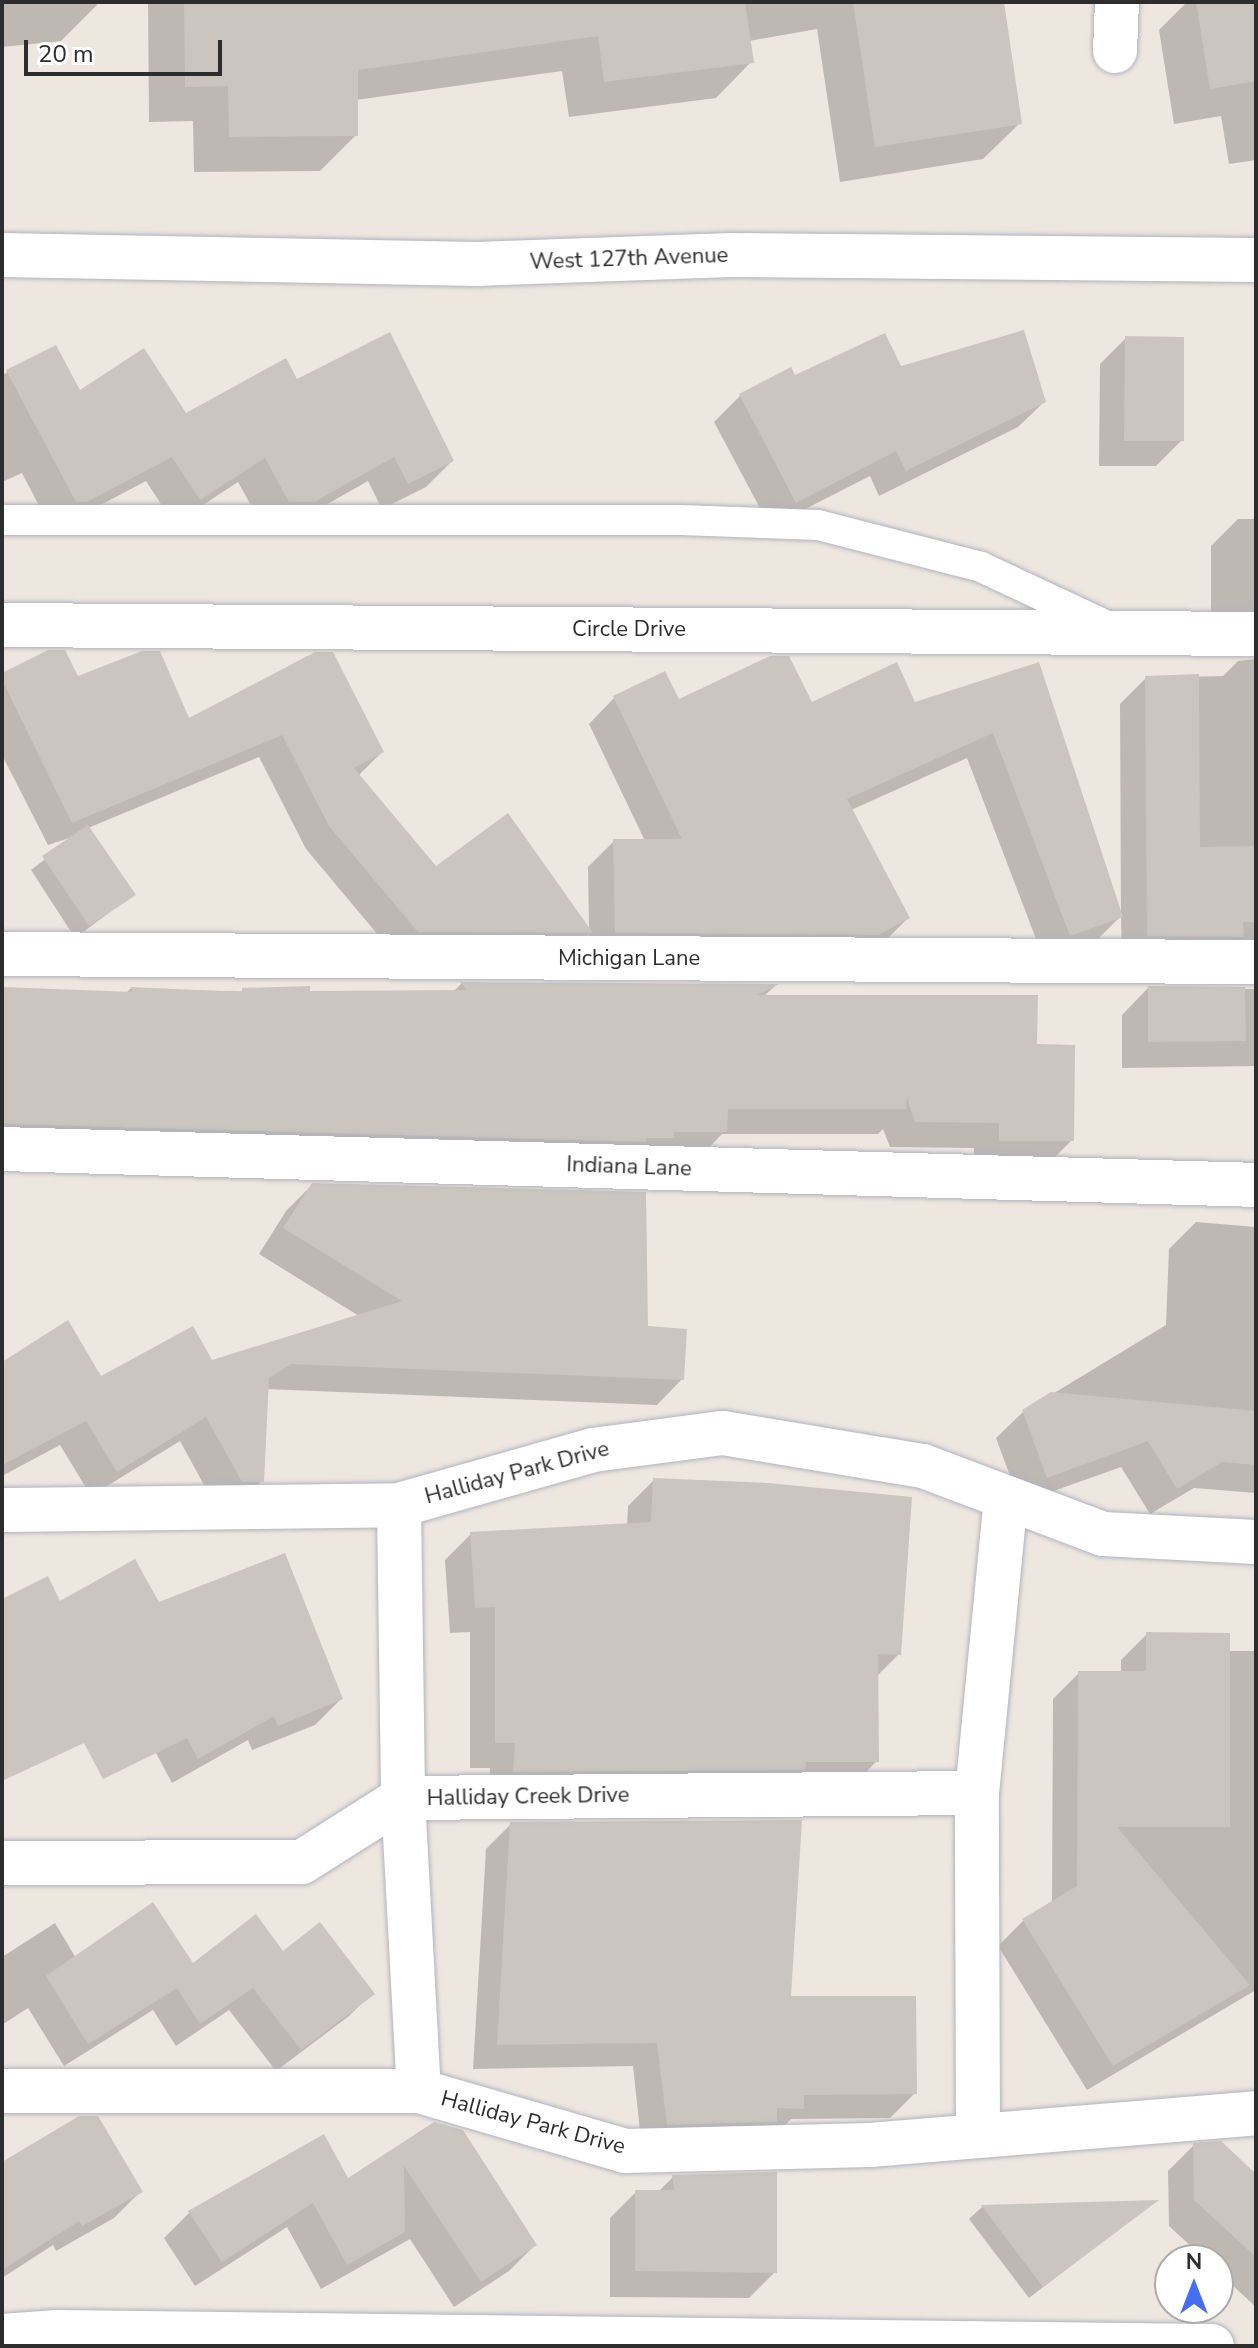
<!DOCTYPE html>
<style>
body{margin:0}
#map{position:relative;width:1258px;height:2348px;overflow:hidden;background:#eee7e0;font-family:"Nunito Sans",sans-serif}
div>[style]{position:absolute}
.shadow>*{inset:0;background:#0003}
.building>*{inset:0;background:#cac5be}
.roads{filter:drop-shadow(0 0 2px #b0b3bd) drop-shadow(0 0 2px #b0b3bd)}
.service>*{height:30px;margin:-15px;padding:0 15px;transform-origin:15px;border-radius:15px;background:#fff}
.minor>*{height:44px;margin:-22px;padding:0 22px;transform-origin:22px;border-radius:22px;background:#fff}
span{translate:-50% -50%;white-space:nowrap;text-align:center;line-height:1.15;-webkit-text-stroke:7px #fff;paint-order:stroke}
.street-label{font-size:22px;color:#2d2d2d}
.frame{position:absolute;inset:0;border:4px solid #2d2d2d;pointer-events:none}
.north{position:absolute;left:1154px;top:2244px;width:80px;height:80px;box-sizing:border-box;background:#fff;border:2px solid #ababab;border-radius:50%;rotate:0deg;font-size:22px;font-weight:700;line-height:32px;text-align:center;color:#2d2d2d}
.north::after{content:'';display:block;margin:auto;width:28px;height:36px;background:#436ef8;clip-path:polygon(50% 0,100% 100%,50% 72%,0 100%)}
.scale{position:absolute;left:24px;top:40px;width:198px;height:36px;box-sizing:border-box;border:4px solid #2d2d2d;border-top:0;padding-left:10px;font-size:24px;line-height:28px;white-space:nowrap;color:#2d2d2d;-webkit-text-stroke:6px #fff;paint-order:stroke}
</style>
<div id="map">
<div class="shadow">
<div style="clip-path:polygon(2px 2px,96px 2px,97px 5px,61px 41px,2px 47px)"></div>
<div style="clip-path:polygon(148px 2px,1002px 2px,1019px 124px,983px 159px,840px 182px,817px 29px,749px 41px,751px 62px,716px 98px,569px 117px,562px 71px,356px 100px,356px 135px,320px 171px,194px 172px,193px 121px,149px 122px)"></div>
<div style="clip-path:polygon(1187px 2px,1256px 2px,1256px 160px,1229px 164px,1221px 116px,1174px 124px,1159px 30px)"></div>
<div style="clip-path:polygon(1126px 338px,1182px 440px,1156px 466px,1099px 466px,1100px 364px)"></div>
<div style="clip-path:polygon(55px 348px,79px 393px,186px 416px,296px 381px,452px 461px,426px 487px,382px 509px,368px 481px,287px 527px,263px 527px,238px 482px,174px 524px,146px 481px,59px 527px,50px 527px,22px 473px,2px 482px,2px 375px)"></div>
<div style="clip-path:polygon(900px 368px,1044px 402px,1018px 427px,879px 496px,870px 476px,770px 527px,714px 422px,740px 396px)"></div>
<div style="clip-path:polygon(1238px 519px,1256px 519px,1256px 1066px,1122px 1068px,1122px 1015px,1148px 988px,1255px 989px,1252px 976px,1122px 962px,1121px 916px,1095px 942px,1044px 960px,967px 758px,851px 810px,908px 918px,882px 944px,590px 958px,589px 934px,568px 955px,394px 954px,306px 849px,259px 757px,88px 828px,133px 895px,75px 938px,31px 870px,75px 836px,48px 845px,2px 755px,2px 675px,77px 679px,188px 721px,315px 654px,382px 752px,358px 776px,436px 868px,589px 930px,588px 867px,614px 841px,645px 841px,589px 724px,614px 698px,914px 704px,1038px 665px,1121px 915px,1120px 704px,1146px 678px,1223px 676px,1238px 661px,1255px 659px,1252px 649px,1211px 635px,1211px 546px)"></div>
<div style="clip-path:polygon(461px 984px,775px 986px,763px 997px,1035px 1045px,1072px 1140px,1046px 1166px,974px 1166px,974px 1148px,890px 1147px,883px 1129px,878px 1134px,722px 1134px,699px 1158px,2px 1150px,2px 989px,125px 994px,130px 989px,308px 993px,453px 992px)"></div>
<div style="clip-path:polygon(312px 1185px,646px 1328px,682px 1379px,657px 1405px,266px 1389px,262px 1481px,236px 1507px,216px 1507px,180px 1441px,91px 1496px,60px 1445px,2px 1476px,2px 1364px,100px 1379px,211px 1362px,359px 1316px,259px 1254px,286px 1211px)"></div>
<div style="clip-path:polygon(1196px 1222px,1256px 1227px,1256px 1493px,1194px 1488px,1150px 1514px,1121px 1467px,1020px 1503px,996px 1438px,1023px 1412px,1166px 1325px,1169px 1249px)"></div>
<div style="clip-path:polygon(654px 1480px,899px 1654px,876px 1677px,877px 1761px,851px 1787px,488px 1797px,490px 1768px,470px 1768px,470px 1632px,450px 1633px,445px 1560px,471px 1534px,627px 1525px,628px 1506px)"></div>
<div style="clip-path:polygon(2px 1601px,158px 1605px,341px 1699px,315px 1725px,252px 1750px,248px 1740px,172px 1783px,147px 1736px,2px 1748px)"></div>
<div style="clip-path:polygon(1147px 1634px,1228px 1651px,1256px 1651px,1256px 1990px,1087px 2090px,998px 1946px,1024px 1920px,1052px 1903px,1053px 1699px,1079px 1673px,1121px 1673px,1121px 1660px)"></div>
<div style="clip-path:polygon(511px 1824px,789px 1998px,915px 2093px,890px 2118px,791px 2119px,777px 2133px,642px 2149px,633px 2066px,473px 2069px,486px 1849px)"></div>
<div style="clip-path:polygon(55px 1923px,76px 1958px,192px 1966px,372px 1993px,349px 2016px,276px 2071px,229px 2010px,176px 2046px,153px 2010px,64px 2066px,28px 2008px,2px 2025px,2px 1957px)"></div>
<div style="clip-path:polygon(435px 2124px,535px 2245px,509px 2271px,454px 2307px,410px 2239px,321px 2289px,287px 2227px,195px 2286px,164px 2238px,190px 2212px,347px 2181px)"></div>
<div style="clip-path:polygon(1194px 2145px,1256px 2177px,1256px 2307px,1218px 2272px,1218px 2260px,1206px 2260px,1169px 2226px,1168px 2171px)"></div>
<div style="clip-path:polygon(2px 2164px,140px 2192px,114px 2218px,56px 2251px,53px 2245px,2px 2278px)"></div>
<div style="clip-path:polygon(673px 2177px,775px 2272px,749px 2298px,610px 2297px,610px 2218px,636px 2192px,658px 2192px)"></div>
<div style="clip-path:polygon(1154px 2202px,1029px 2298px,969px 2219px,982px 2207px)"></div>
</div>
<div class="building">
<div style="clip-path:polygon(184px 2px,745px 2px,754px 63px,604px 82px,598px 36px,358px 70px,358px 136px,229px 137px,228px 86px,185px 87px)"></div>
<div style="clip-path:polygon(853px 2px,1004px 2px,1022px 124px,875px 147px)"></div>
<div style="clip-path:polygon(1196px 2px,1256px 2px,1256px 81px,1210px 89px)"></div>
<div style="clip-path:polygon(1024px 330px,1046px 402px,906px 471px,896px 451px,796px 503px,739px 394px,791px 367px,795px 375px,885px 333px,901px 366px)"></div>
<div style="clip-path:polygon(390px 332px,454px 461px,408px 484px,394px 457px,314px 502px,289px 502px,265px 458px,200px 500px,172px 457px,87px 502px,76px 502px,6px 370px,56px 345px,80px 390px,144px 348px,186px 413px,286px 358px,297px 379px)"></div>
<div style="clip-path:polygon(1125px 336px,1184px 337px,1184px 441px,1124px 441px)"></div>
<div style="clip-path:polygon(48px 650px,65px 650px,78px 676px,142px 651px,160px 651px,189px 718px,315px 652px,333px 652px,384px 752px,354px 768px,436px 866px,508px 813px,593px 933px,418px 932px,329px 826px,282px 735px,72px 823px,2px 680px,2px 673px)"></div>
<div style="clip-path:polygon(770px 656px,789px 656px,812px 702px,897px 662px,915px 702px,1039px 662px,1123px 917px,1070px 936px,993px 733px,847px 799px,910px 918px,878px 935px,615px 933px,613px 839px,682px 839px,613px 696px,665px 671px,679px 699px)"></div>
<div style="clip-path:polygon(1199px 674px,1200px 847px,1256px 846px,1256px 922px,1243px 922px,1244px 937px,1147px 936px,1145px 676px)"></div>
<div style="clip-path:polygon(88px 825px,136px 895px,89px 926px,42px 856px)"></div>
<div style="clip-path:polygon(460px 982px,779px 984px,757px 995px,1038px 995px,1037px 1044px,1075px 1045px,1074px 1141px,999px 1141px,999px 1123px,915px 1122px,907px 1098px,906px 1109px,728px 1109px,727px 1132px,674px 1132px,674px 1138px,646px 1138px,646px 1142px,2px 1124px,2px 987px,133px 992px,130px 987px,242px 992px,242px 988px,310px 986px,310px 991px,467px 990px)"></div>
<div style="clip-path:polygon(1148px 986px,1245px 987px,1246px 1041px,1148px 1042px)"></div>
<div style="clip-path:polygon(312px 1183px,646px 1192px,648px 1326px,687px 1329px,684px 1380px,291px 1364px,269px 1378px,264px 1482px,242px 1482px,206px 1417px,117px 1472px,86px 1421px,2px 1465px,2px 1362px,68px 1320px,101px 1376px,193px 1326px,212px 1360px,402px 1301px,283px 1228px)"></div>
<div style="clip-path:polygon(1051px 1392px,1256px 1411px,1256px 1465px,1222px 1462px,1177px 1489px,1148px 1441px,1047px 1478px,1022px 1410px)"></div>
<div style="clip-path:polygon(653px 1478px,768px 1483px,912px 1497px,901px 1655px,878px 1654px,879px 1762px,806px 1762px,805px 1770px,513px 1772px,515px 1743px,495px 1743px,495px 1607px,475px 1608px,470px 1532px,651px 1522px)"></div>
<div style="clip-path:polygon(285px 1553px,343px 1699px,278px 1726px,274px 1716px,198px 1759px,187px 1738px,103px 1779px,84px 1743px,2px 1781px,2px 1599px,48px 1576px,60px 1601px,135px 1559px,159px 1602px)"></div>
<div style="clip-path:polygon(1146px 1632px,1230px 1633px,1230px 1827px,1117px 1827px,1250px 1985px,1113px 2066px,1022px 1919px,1077px 1886px,1078px 1671px,1146px 1671px)"></div>
<div style="clip-path:polygon(802px 1820px,791px 1996px,916px 1996px,917px 2094px,804px 2095px,804px 2109px,777px 2108px,777px 2122px,667px 2125px,657px 2043px,497px 2045px,510px 1822px)"></div>
<div style="clip-path:polygon(153px 1902px,193px 1963px,256px 1914px,283px 1951px,320px 1922px,375px 1994px,301px 2050px,253px 1988px,200px 2024px,177px 1988px,88px 2044px,46px 1976px)"></div>
<div style="clip-path:polygon(79px 2116px,98px 2116px,143px 2192px,82px 2226px,79px 2221px,2px 2270px,2px 2162px)"></div>
<div style="clip-path:polygon(434px 2122px,463px 2130px,537px 2245px,481px 2282px,404px 2166px,405px 2232px,347px 2265px,313px 2203px,222px 2262px,188px 2211px,324px 2134px,348px 2178px)"></div>
<div style="clip-path:polygon(1221px 2141px,1256px 2174px,1256px 2257px,1194px 2200px,1193px 2143px)"></div>
<div style="clip-path:polygon(777px 2172px,777px 2273px,635px 2271px,635px 2190px,674px 2190px,672px 2175px)"></div>
<div style="clip-path:polygon(1159px 2200px,1043px 2287px,981px 2205px)"></div>
</div>
<div class="roads">
<div class="service">
<div style="left:2px;top:520px;width:679px"></div>
<div style="left:681px;top:520px;width:137px;rotate:2.1deg"></div>
<div style="left:818px;top:525px;width:168px;rotate:14.4deg"></div>
<div style="left:981px;top:567px;width:141px;rotate:25.1deg"></div>
</div>
<div class="minor">
<div style="left:1115px;top:51px;width:49px;rotate:-87.7deg"></div>
<div style="left:2px;top:255px;width:475px;rotate:1.1deg"></div>
<div style="left:477px;top:264px;width:255px;rotate:-2deg"></div>
<div style="left:732px;top:255px;width:524px;rotate:0.55deg"></div>
<div style="left:2px;top:625px;width:1254px;rotate:0.41deg"></div>
<div style="left:2px;top:954px;width:1254px;rotate:0.37deg"></div>
<div style="left:2px;top:1149px;width:1255px;rotate:1.64deg"></div>
<div style="left:399px;top:1505px;width:293px;rotate:89.2deg"></div>
<div style="left:403px;top:1798px;width:293px;rotate:86.9deg"></div>
<div style="left:2px;top:1510px;width:397px;rotate:-0.7deg"></div>
<div style="left:399px;top:1505px;width:202px;rotate:-15.8deg"></div>
<div style="left:593px;top:1450px;width:131px;rotate:-7.5deg"></div>
<div style="left:723px;top:1433px;width:203px;rotate:9.4deg"></div>
<div style="left:923px;top:1466px;width:192px;rotate:20.7deg"></div>
<div style="left:1103px;top:1534px;width:153px;rotate:3deg"></div>
<div style="left:2px;top:1863px;width:300px;rotate:-0.2deg"></div>
<div style="left:302px;top:1862px;width:120px;rotate:-32.4deg"></div>
<div style="left:403px;top:1798px;width:574px;rotate:-0.5deg"></div>
<div style="left:2px;top:2091px;width:417px"></div>
<div style="left:419px;top:2091px;width:215px;rotate:16.2deg"></div>
<div style="left:625px;top:2151px;width:245px;rotate:-1.4deg"></div>
<div style="left:870px;top:2145px;width:387px;rotate:-4.7deg"></div>
<div style="left:978px;top:2134px;width:341px;rotate:-90.2deg"></div>
<div style="left:977px;top:1793px;width:295px;rotate:-84.4deg"></div>
<div style="left:2px;top:2336px;width:56px;rotate:-4.1deg"></div>
<div style="left:58px;top:2332px;width:1154px;rotate:0.7deg"></div>
</div>
</div>
<div class="street-label">
<span style="left:629px;top:259px;rotate:-2deg">West 127th Avenue</span>
<span style="left:629px;top:630px">Circle Drive</span>
<span style="left:629px;top:959px">Michigan Lane</span>
<span style="left:629px;top:1167px;rotate:2deg">Indiana Lane</span>
<span style="left:517px;top:1473px;rotate:-15deg">Halliday Park Drive</span>
<span style="left:528px;top:1797px;rotate:-1deg">Halliday Creek Drive</span>
<span style="left:533px;top:2123px;rotate:15deg">Halliday Park Drive</span>
</div>
<div class="frame"></div>
<div class="north">N</div>
<div class="scale">20 m</div>
</div>
